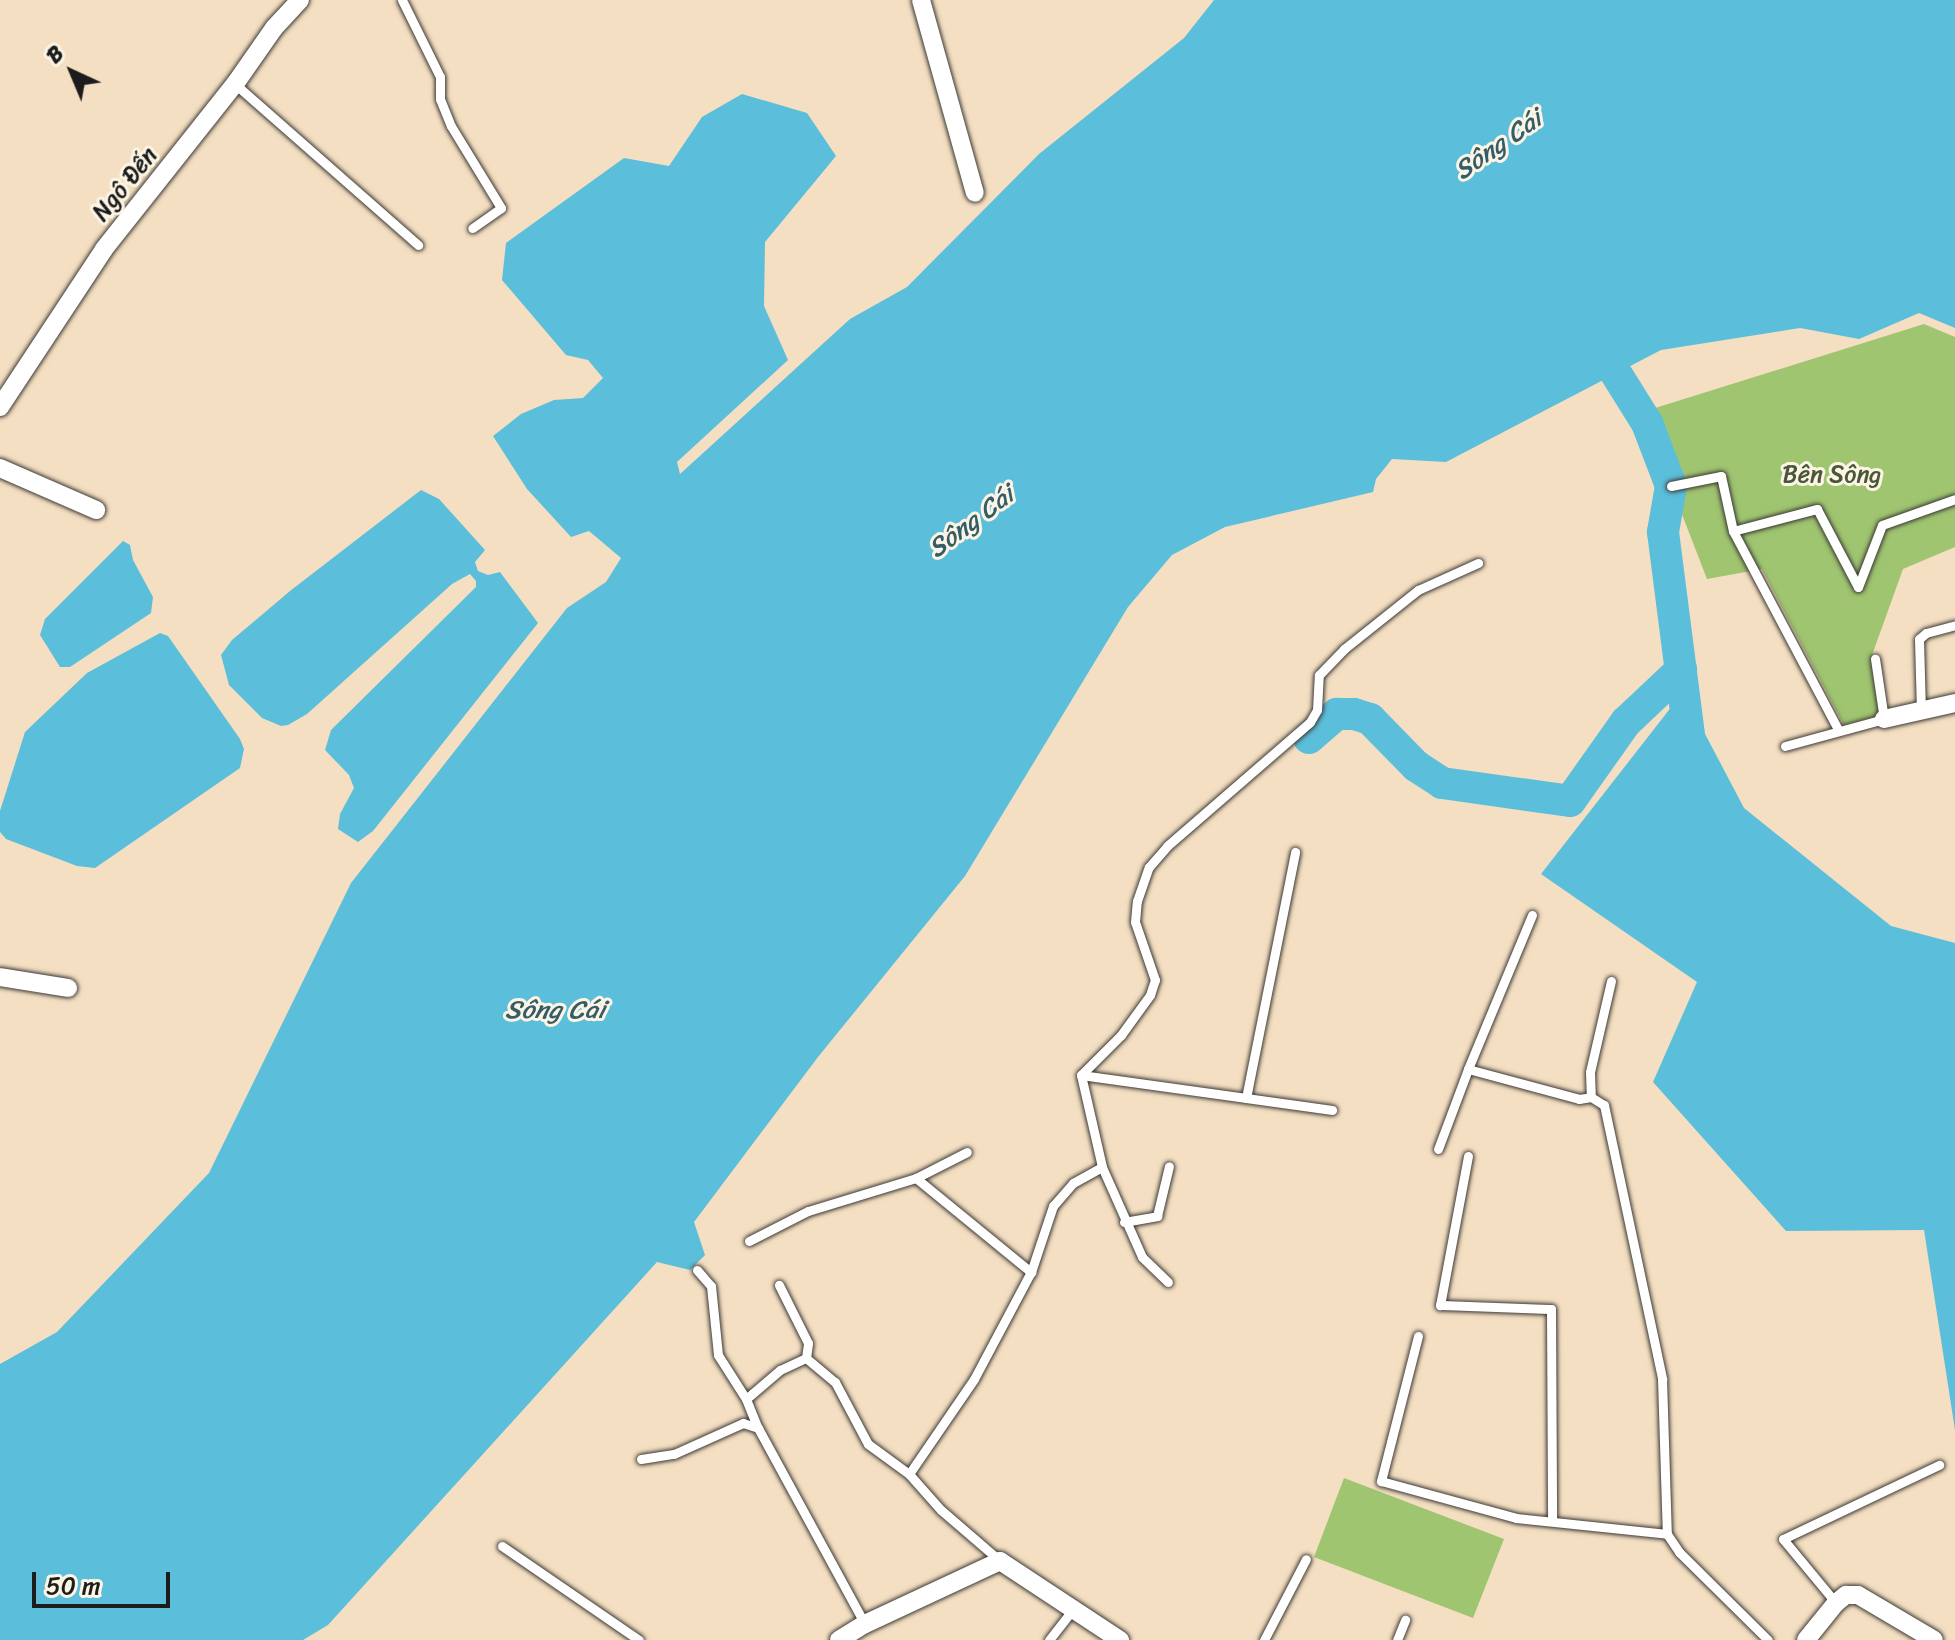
<!DOCTYPE html>
<meta charset="utf-8">
<style>
body{margin:0}
#map{position:relative;width:1955px;height:1640px;overflow:hidden;background:#f4dfc2;font-family:Sriracha,sans-serif}
div>[style]{position:absolute}
.green>*{inset:0;background:#9fc570}
.water>*{inset:0;background:#5bbeda}
.river>*{height:32px;margin:-16px;padding:0 16px;transform-origin:16px;border-radius:16px;background:#5bbeda}
.roads{filter:drop-shadow(0 0 2px #3c3935) drop-shadow(0 0 2px #3c3935)}
.lane>*{height:9px;margin:-4.5px;padding:0 4.5px;transform-origin:4.5px;border-radius:4.5px;background:#fff}
.street>*{height:18px;margin:-9px;padding:0 9px;transform-origin:9px;border-radius:9px;background:#fff}
span{translate:-50% -50%;white-space:nowrap;text-align:center;line-height:1.15;-webkit-text-stroke:6px #fcf5e5;paint-order:stroke}
.street-label{font-size:24px;color:#1c1c1c}
.park-label{font-size:24px;color:#4a5739}
.water-label{font-size:26px;color:#355d68;font-style:italic}
.north{position:absolute;left:32px;top:32px;width:80px;height:80px;-webkit-text-stroke:6px #fcf5e5;paint-order:stroke;rotate:316deg;font-size:22px;font-weight:700;line-height:32px;text-align:center;color:#1c1c1c}
.north::after{content:'';display:block;margin:auto;width:28px;height:36px;background:#1c1c1c;clip-path:polygon(50% 0,100% 100%,50% 72%,0 100%)}
.scale{position:absolute;left:32px;top:1572px;width:138px;height:36px;box-sizing:border-box;border:4px solid #1c1c1c;border-top:0;padding-left:10px;font-size:24px;line-height:28px;white-space:nowrap;color:#1c1c1c;-webkit-text-stroke:6px #fcf5e5;paint-order:stroke}
</style>
<div id="map">
<div class="green">
<div style="clip-path:polygon(1924px 324px,1955px 337px,1955px 547px,1903px 569px,1872px 655px,1879px 716px,1844px 725px,1762px 569px,1707px 579px,1671px 486px,1652px 409px)"></div>
<div style="clip-path:polygon(1344px 1478px,1504px 1539px,1473px 1618px,1314px 1557px)"></div>
</div>
<div class="water">
<div style="clip-path:polygon(1214px 0,1955px 0,1955px 328px,1919px 313px,1859px 339px,1800px 328px,1661px 350px,1446px 462px,1392px 459px,1376px 479px,1373px 492px,1225px 527px,1172px 555px,1128px 607px,965px 876px,818px 1057px,694px 1222px,705px 1255px,690px 1270px,657px 1262px,328px 1625px,303px 1640px,0 1640px,0 1364px,57px 1332px,209px 1173px,351px 883px,567px 608px,606px 582px,621px 558px,589px 531px,571px 537px,527px 489px,493px 436px,521px 414px,554px 400px,583px 398px,603px 378px,588px 360px,566px 355px,502px 280px,506px 243px,624px 158px,669px 166px,702px 117px,742px 94px,807px 113px,836px 156px,765px 242px,764px 306px,788px 360px,677px 462px,680px 474px,850px 319px,907px 287px,1039px 154px,1184px 38px)"></div>
<div style="clip-path:polygon(421px 490px,439px 499px,485px 550px,475px 562px,478px 571px,488px 575px,500px 572px,538px 623px,373px 831px,358px 842px,338px 829px,340px 814px,354px 788px,349px 775px,325px 750px,331px 730px,476px 587px,476px 581px,470px 574px,452px 584px,307px 714px,288px 725px,281px 726px,262px 718px,229px 685px,221px 655px,232px 640px,290px 591px)"></div>
<div style="clip-path:polygon(123px 541px,130px 545px,133px 560px,153px 597px,151px 613px,70px 667px,60px 667px,40px 635px,45px 619px)"></div>
<div style="clip-path:polygon(160px 633px,168px 636px,240px 739px,244px 749px,240px 768px,95px 868px,77px 866px,6px 839px,0 832px,0 811px,25px 732px,87px 673px)"></div>
<div style="clip-path:polygon(1683px 692px,1744px 808px,1891px 926px,1955px 943px,1955px 1430px,1924px 1230px,1786px 1231px,1653px 1082px,1697px 982px,1541px 874px)"></div>
</div>
<div class="river">
<div style="left:1592px;top:335px;width:104px;rotate:58deg"></div>
<div style="left:1647px;top:423px;width:67px;rotate:69.1deg"></div>
<div style="left:1671px;top:486px;width:47px;rotate:99.9deg"></div>
<div style="left:1663px;top:532px;width:204px;rotate:82.7deg"></div>
<div style="left:1309px;top:738px;width:37px;rotate:-41deg"></div>
<div style="left:1337px;top:714px;width:17px"></div>
<div style="left:1354px;top:714px;width:17px;rotate:17deg"></div>
<div style="left:1370px;top:719px;width:66px;rotate:45.6deg"></div>
<div style="left:1416px;top:766px;width:31px;rotate:33deg"></div>
<div style="left:1442px;top:783px;width:129px;rotate:8deg"></div>
<div style="left:1570px;top:801px;width:97px;rotate:-54.7deg"></div>
<div style="left:1626px;top:722px;width:76px;rotate:-43.4deg"></div>
</div>
<div class="roads">
<div class="lane">
<div style="left:402px;top:0;width:86px;rotate:63.7deg"></div>
<div style="left:440px;top:77px;width:22px;rotate:90deg"></div>
<div style="left:440px;top:99px;width:29px;rotate:68deg"></div>
<div style="left:451px;top:126px;width:96px;rotate:58.6deg"></div>
<div style="left:501px;top:208px;width:35px;rotate:145deg"></div>
<div style="left:235px;top:84px;width:244px;rotate:41.3deg"></div>
<div style="left:1671px;top:486px;width:51px;rotate:-11.3deg"></div>
<div style="left:1721px;top:476px;width:56px;rotate:77.7deg"></div>
<div style="left:1733px;top:531px;width:87px;rotate:-14.7deg"></div>
<div style="left:1817px;top:509px;width:88px;rotate:62.3deg"></div>
<div style="left:1858px;top:587px;width:66px;rotate:-68.8deg"></div>
<div style="left:1882px;top:525px;width:77px;rotate:-19.6deg"></div>
<div style="left:1733px;top:531px;width:226px;rotate:62.1deg"></div>
<div style="left:1921px;top:711px;width:72px;rotate:-91.6deg"></div>
<div style="left:1919px;top:639px;width:9px;rotate:-41deg"></div>
<div style="left:1926px;top:633px;width:30px;rotate:-15deg"></div>
<div style="left:1785px;top:746px;width:103px;rotate:-15.3deg"></div>
<div style="left:1884px;top:719px;width:61px;rotate:-98.5deg"></div>
<div style="left:1532px;top:915px;width:167px;rotate:112.6deg"></div>
<div style="left:1468px;top:1069px;width:115px;rotate:15.1deg"></div>
<div style="left:1579px;top:1099px;width:12px;rotate:-9deg"></div>
<div style="left:1611px;top:981px;width:93px;rotate:103deg"></div>
<div style="left:1590px;top:1072px;width:25px;rotate:88deg"></div>
<div style="left:1591px;top:1097px;width:15px;rotate:32deg"></div>
<div style="left:1604px;top:1105px;width:280px;rotate:78deg"></div>
<div style="left:1662px;top:1379px;width:155px;rotate:88.2deg"></div>
<div style="left:1667px;top:1534px;width:22px;rotate:56deg"></div>
<div style="left:1679px;top:1552px;width:125px;rotate:44.7deg"></div>
<div style="left:1081px;top:1075px;width:57px;rotate:-45deg"></div>
<div style="left:1121px;top:1035px;width:49px;rotate:-54.1deg"></div>
<div style="left:1150px;top:995px;width:16px;rotate:-72deg"></div>
<div style="left:1155px;top:980px;width:61px;rotate:-109deg"></div>
<div style="left:1135px;top:922px;width:21px;rotate:-85deg"></div>
<div style="left:1137px;top:901px;width:36px;rotate:-71deg"></div>
<div style="left:1149px;top:867px;width:28px;rotate:-49deg"></div>
<div style="left:1167px;top:846px;width:189px;rotate:-40.9deg"></div>
<div style="left:1310px;top:722px;width:14px;rotate:-60deg"></div>
<div style="left:1317px;top:710px;width:35px;rotate:-87deg"></div>
<div style="left:1319px;top:675px;width:36px;rotate:-46deg"></div>
<div style="left:1344px;top:649px;width:95px;rotate:-38.6deg"></div>
<div style="left:1418px;top:590px;width:66px;rotate:-24.2deg"></div>
<div style="left:1081px;top:1075px;width:167px;rotate:7.9deg"></div>
<div style="left:1246px;top:1098px;width:251px;rotate:-78.7deg"></div>
<div style="left:1081px;top:1075px;width:94px;rotate:77.1deg"></div>
<div style="left:1246px;top:1098px;width:87px;rotate:7.9deg"></div>
<div style="left:1438px;top:1149px;width:85px;rotate:-69.4deg"></div>
<div style="left:1468px;top:1156px;width:152px;rotate:100.6deg"></div>
<div style="left:1440px;top:1305px;width:111px;rotate:2.1deg"></div>
<div style="left:1551px;top:1309px;width:212px;rotate:89.7deg"></div>
<div style="left:916px;top:1178px;width:149px;rotate:39.3deg"></div>
<div style="left:1124px;top:1222px;width:34px;rotate:-10deg"></div>
<div style="left:1157px;top:1216px;width:51px;rotate:-76.5deg"></div>
<div style="left:749px;top:1241px;width:66px;rotate:-27deg"></div>
<div style="left:808px;top:1211px;width:113px;rotate:-17deg"></div>
<div style="left:916px;top:1178px;width:57px;rotate:-27deg"></div>
<div style="left:697px;top:1270px;width:21px;rotate:49deg"></div>
<div style="left:711px;top:1286px;width:69px;rotate:84.2deg"></div>
<div style="left:718px;top:1355px;width:52px;rotate:57.5deg"></div>
<div style="left:746px;top:1399px;width:31px;rotate:68deg"></div>
<div style="left:758px;top:1428px;width:223px;rotate:61.4deg"></div>
<div style="left:1418px;top:1336px;width:150px;rotate:104.3deg"></div>
<div style="left:1381px;top:1481px;width:140px;rotate:15.3deg"></div>
<div style="left:1516px;top:1518px;width:152px;rotate:6deg"></div>
<div style="left:806px;top:1358px;width:38px;rotate:40deg"></div>
<div style="left:835px;top:1382px;width:70px;rotate:62deg"></div>
<div style="left:868px;top:1444px;width:51px;rotate:36.2deg"></div>
<div style="left:909px;top:1474px;width:48px;rotate:48.4deg"></div>
<div style="left:941px;top:1510px;width:78px;rotate:40.8deg"></div>
<div style="left:746px;top:1399px;width:45px;rotate:-40.5deg"></div>
<div style="left:780px;top:1370px;width:29px;rotate:-25deg"></div>
<div style="left:806px;top:1358px;width:15px;rotate:-82deg"></div>
<div style="left:808px;top:1343px;width:65px;rotate:-116.6deg"></div>
<div style="left:641px;top:1459px;width:33px;rotate:-9deg"></div>
<div style="left:674px;top:1454px;width:76px;rotate:-24.2deg"></div>
<div style="left:743px;top:1423px;width:16px;rotate:18deg"></div>
<div style="left:909px;top:1474px;width:115px;rotate:-55.6deg"></div>
<div style="left:974px;top:1379px;width:121px;rotate:-62deg"></div>
<div style="left:1031px;top:1272px;width:70px;rotate:-71.6deg"></div>
<div style="left:1053px;top:1206px;width:30px;rotate:-49deg"></div>
<div style="left:1073px;top:1183px;width:33px;rotate:-29deg"></div>
<div style="left:1102px;top:1167px;width:98px;rotate:66deg"></div>
<div style="left:1142px;top:1257px;width:36px;rotate:44deg"></div>
<div style="left:502px;top:1546px;width:166px;rotate:34.5deg"></div>
<div style="left:1836px;top:1603px;width:83px;rotate:-129.6deg"></div>
<div style="left:1783px;top:1539px;width:173px;rotate:-25.4deg"></div>
<div style="left:1049px;top:1640px;width:39px;rotate:-52deg"></div>
<div style="left:1264px;top:1640px;width:91px;rotate:-62.6deg"></div>
<div style="left:1397px;top:1640px;width:22px;rotate:-68deg"></div>
</div>
<div class="street">
<div style="left:921px;top:0;width:200px;rotate:74.4deg"></div>
<div style="left:0;top:407px;width:189px;rotate:-56.6deg"></div>
<div style="left:104px;top:249px;width:211px;rotate:-51.6deg"></div>
<div style="left:235px;top:84px;width:68px;rotate:-55.1deg"></div>
<div style="left:274px;top:28px;width:38px;rotate:-47deg"></div>
<div style="left:0;top:468px;width:105px;rotate:23.6deg"></div>
<div style="left:1884px;top:719px;width:73px;rotate:-12.7deg"></div>
<div style="left:0;top:977px;width:69px;rotate:9.2deg"></div>
<div style="left:839px;top:1640px;width:31px;rotate:-32deg"></div>
<div style="left:865px;top:1624px;width:149px;rotate:-25deg"></div>
<div style="left:1000px;top:1561px;width:144px;rotate:33.4deg"></div>
<div style="left:1806px;top:1640px;width:48px;rotate:-51deg"></div>
<div style="left:1836px;top:1603px;width:13px;rotate:-39deg"></div>
<div style="left:1846px;top:1595px;width:12px"></div>
<div style="left:1858px;top:1595px;width:88px;rotate:30.6deg"></div>
</div>
</div>
<div class="street-label">
<span style="left:125px;top:184px;rotate:-51deg">Ngô Đến</span>
</div>
<div class="park-label">
<span style="left:1832px;top:475px">Bên Sông</span>
</div>
<div class="water-label">
<span style="left:1498px;top:145px;rotate:-35deg">Sông Cái</span>
<span style="left:971px;top:522px;rotate:-37deg">Sông Cái</span>
<span style="left:555px;top:1010px">Sông Cái</span>
</div>
<div class="north">B</div>
<div class="scale">50 m</div>
</div>
